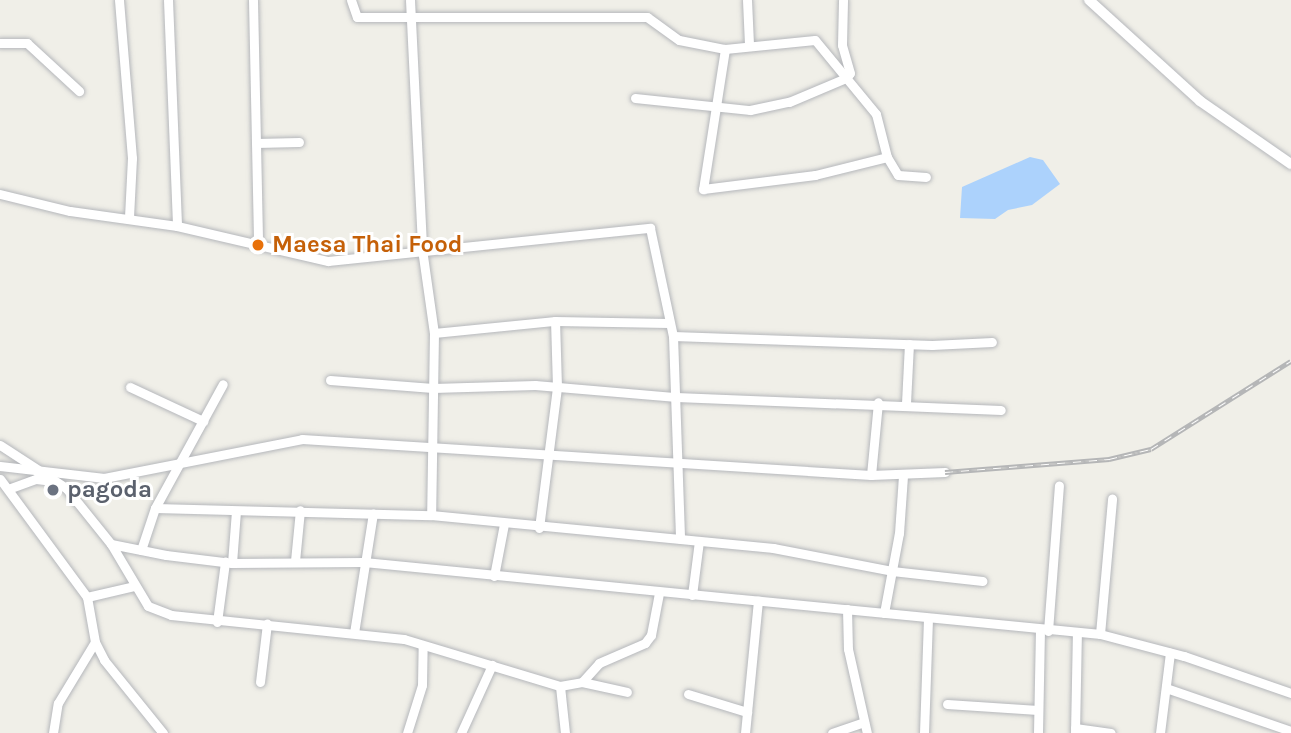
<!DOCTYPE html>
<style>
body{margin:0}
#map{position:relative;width:1291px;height:733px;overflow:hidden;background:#f0efe8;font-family:Karla,sans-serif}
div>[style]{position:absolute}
.water>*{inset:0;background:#acd2fc}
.roads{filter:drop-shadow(0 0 2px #b5b7bb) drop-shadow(0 0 2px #b5b7bb)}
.minor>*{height:9px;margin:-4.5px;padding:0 4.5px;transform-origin:4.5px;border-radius:4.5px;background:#fff}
.tertiary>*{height:10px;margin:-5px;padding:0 5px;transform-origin:5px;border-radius:5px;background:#fff}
.rail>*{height:5px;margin-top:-2.5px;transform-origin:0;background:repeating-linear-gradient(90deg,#fff 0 8px,#b5b6b7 0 16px);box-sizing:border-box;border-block:2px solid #b5b6b7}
.dots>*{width:19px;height:19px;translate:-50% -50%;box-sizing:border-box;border:4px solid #fff;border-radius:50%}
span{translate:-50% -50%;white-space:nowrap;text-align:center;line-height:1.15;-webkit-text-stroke:6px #fff;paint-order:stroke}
.food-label{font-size:24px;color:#c56008;font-weight:700}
.left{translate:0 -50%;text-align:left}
.worship-label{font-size:24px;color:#5b616d;font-weight:700}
</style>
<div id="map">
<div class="water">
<div style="clip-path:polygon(1030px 157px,1043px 160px,1060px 184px,1032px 205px,1008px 210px,995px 219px,960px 218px,962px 187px)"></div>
</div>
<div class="roads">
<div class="minor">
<div style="left:119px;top:0;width:159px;rotate:85.3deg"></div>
<div style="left:132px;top:158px;width:60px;rotate:92.9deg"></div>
<div style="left:168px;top:0;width:226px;rotate:87.7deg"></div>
<div style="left:253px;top:0;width:247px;rotate:88.8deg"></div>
<div style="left:351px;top:0;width:18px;rotate:71deg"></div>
<div style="left:357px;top:17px;width:290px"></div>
<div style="left:647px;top:17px;width:39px;rotate:36deg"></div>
<div style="left:679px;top:40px;width:47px;rotate:11.1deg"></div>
<div style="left:725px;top:49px;width:90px;rotate:-5.7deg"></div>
<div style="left:815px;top:40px;width:96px;rotate:50.5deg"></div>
<div style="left:876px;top:114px;width:44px;rotate:75.7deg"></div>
<div style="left:887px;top:157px;width:21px;rotate:59deg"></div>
<div style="left:898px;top:175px;width:28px;rotate:4deg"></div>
<div style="left:410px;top:0;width:249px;rotate:87.2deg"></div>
<div style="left:422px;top:249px;width:85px;rotate:81.9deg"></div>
<div style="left:434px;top:333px;width:182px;rotate:90.9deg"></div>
<div style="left:747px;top:0;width:44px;rotate:87.4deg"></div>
<div style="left:0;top:43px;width:27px"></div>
<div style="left:27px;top:43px;width:71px;rotate:42.7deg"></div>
<div style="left:725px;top:49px;width:142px;rotate:98.9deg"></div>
<div style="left:703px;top:189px;width:113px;rotate:-7.1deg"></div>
<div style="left:815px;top:175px;width:74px;rotate:-14deg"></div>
<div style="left:635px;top:98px;width:116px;rotate:6deg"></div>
<div style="left:750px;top:110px;width:40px;rotate:-12deg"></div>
<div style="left:789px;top:102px;width:62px;rotate:-22.8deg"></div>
<div style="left:846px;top:78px;width:6px;rotate:-51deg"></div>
<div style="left:850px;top:73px;width:29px;rotate:-106deg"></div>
<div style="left:842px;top:45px;width:45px;rotate:-88.7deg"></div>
<div style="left:256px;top:143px;width:43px;rotate:-1.3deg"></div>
<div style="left:0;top:194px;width:72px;rotate:13.7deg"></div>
<div style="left:70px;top:211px;width:108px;rotate:8deg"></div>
<div style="left:177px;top:226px;width:155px;rotate:13.1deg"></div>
<div style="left:328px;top:261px;width:324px;rotate:-5.9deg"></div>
<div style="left:650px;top:228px;width:110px;rotate:78deg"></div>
<div style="left:673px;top:336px;width:259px;rotate:2deg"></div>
<div style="left:932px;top:345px;width:60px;rotate:-2.9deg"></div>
<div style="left:434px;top:333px;width:122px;rotate:-5.7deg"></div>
<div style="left:555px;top:321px;width:113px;rotate:1deg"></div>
<div style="left:673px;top:336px;width:203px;rotate:88deg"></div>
<div style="left:330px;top:380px;width:103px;rotate:4.4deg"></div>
<div style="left:433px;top:388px;width:102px;rotate:-1.7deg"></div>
<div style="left:535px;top:385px;width:142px;rotate:4.9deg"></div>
<div style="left:676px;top:397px;width:325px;rotate:2.3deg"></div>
<div style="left:130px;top:387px;width:81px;rotate:25deg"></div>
<div style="left:906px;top:403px;width:59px;rotate:-87.1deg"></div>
<div style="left:0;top:445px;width:79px;rotate:33.1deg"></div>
<div style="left:66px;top:488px;width:72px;rotate:51.2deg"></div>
<div style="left:111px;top:544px;width:56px;rotate:11.3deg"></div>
<div style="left:166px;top:555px;width:66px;rotate:6.9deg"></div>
<div style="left:232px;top:563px;width:132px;rotate:-0.4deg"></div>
<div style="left:364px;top:562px;width:740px;rotate:5.59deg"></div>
<div style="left:1100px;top:634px;width:87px;rotate:14.7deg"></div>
<div style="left:1184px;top:656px;width:113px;rotate:19.1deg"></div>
<div style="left:0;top:466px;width:105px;rotate:6.6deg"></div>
<div style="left:104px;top:478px;width:202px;rotate:-11.1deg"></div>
<div style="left:302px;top:439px;width:570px;rotate:3.62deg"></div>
<div style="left:871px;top:475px;width:74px;rotate:-2.3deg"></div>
<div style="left:871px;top:475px;width:73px;rotate:-84.5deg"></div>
<div style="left:0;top:479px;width:147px;rotate:53.6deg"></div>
<div style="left:87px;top:597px;width:46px;rotate:79.9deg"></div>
<div style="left:95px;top:642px;width:20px;rotate:63deg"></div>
<div style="left:104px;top:660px;width:94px;rotate:51.1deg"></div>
<div style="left:8px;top:489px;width:30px;rotate:-20deg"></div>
<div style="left:36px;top:479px;width:17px;rotate:7deg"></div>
<div style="left:155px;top:508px;width:276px;rotate:1.5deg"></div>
<div style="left:431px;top:515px;width:344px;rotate:5.5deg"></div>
<div style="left:773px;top:548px;width:121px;rotate:10.9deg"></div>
<div style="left:892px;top:571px;width:91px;rotate:6.3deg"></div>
<div style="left:539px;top:528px;width:142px;rotate:-82.7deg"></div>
<div style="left:557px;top:387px;width:66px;rotate:-91.7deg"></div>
<div style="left:111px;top:544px;width:72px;rotate:59.2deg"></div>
<div style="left:148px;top:606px;width:25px;rotate:21deg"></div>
<div style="left:171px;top:615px;width:234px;rotate:5.9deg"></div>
<div style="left:404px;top:639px;width:163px;rotate:16.8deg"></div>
<div style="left:141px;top:550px;width:44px;rotate:-71.6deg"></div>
<div style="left:155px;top:508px;width:141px;rotate:-61.3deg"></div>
<div style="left:295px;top:561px;width:51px;rotate:-84.4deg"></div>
<div style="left:232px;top:563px;width:52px;rotate:-85.6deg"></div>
<div style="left:494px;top:576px;width:53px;rotate:-79.1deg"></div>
<div style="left:692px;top:595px;width:54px;rotate:-82.6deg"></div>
<div style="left:87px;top:597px;width:48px;rotate:-13.2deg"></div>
<div style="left:847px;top:609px;width:40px;rotate:88.6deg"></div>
<div style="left:848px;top:649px;width:86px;rotate:77.3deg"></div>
<div style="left:884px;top:613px;width:81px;rotate:-79.4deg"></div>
<div style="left:899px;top:533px;width:57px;rotate:-86deg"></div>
<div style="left:217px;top:622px;width:61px;rotate:-82.4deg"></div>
<div style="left:1048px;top:631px;width:146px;rotate:-85.7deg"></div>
<div style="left:354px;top:633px;width:121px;rotate:-81deg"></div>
<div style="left:1100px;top:634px;width:136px;rotate:-84.9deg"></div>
<div style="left:260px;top:682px;width:59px;rotate:-83.2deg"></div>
<div style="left:582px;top:682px;width:46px;rotate:12.5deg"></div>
<div style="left:1166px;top:688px;width:132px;rotate:19deg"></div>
<div style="left:688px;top:694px;width:62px;rotate:17deg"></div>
<div style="left:947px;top:704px;width:91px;rotate:3.8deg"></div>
<div style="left:1075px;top:728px;width:36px;rotate:8deg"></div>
<div style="left:53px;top:733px;width:30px;rotate:-81deg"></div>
<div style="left:58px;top:703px;width:71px;rotate:-58.8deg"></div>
<div style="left:407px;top:733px;width:50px;rotate:-72.6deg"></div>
<div style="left:422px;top:685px;width:39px;rotate:-89deg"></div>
<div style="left:461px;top:733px;width:75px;rotate:-65.5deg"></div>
<div style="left:565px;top:733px;width:47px;rotate:-96.1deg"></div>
<div style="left:560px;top:686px;width:22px;rotate:-10deg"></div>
<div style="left:582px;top:682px;width:25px;rotate:-48deg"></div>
<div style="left:599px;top:663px;width:50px;rotate:-23.5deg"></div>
<div style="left:645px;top:643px;width:10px;rotate:-53deg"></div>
<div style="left:651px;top:635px;width:43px;rotate:-79.2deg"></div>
<div style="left:745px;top:733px;width:133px;rotate:-84.4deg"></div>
<div style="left:832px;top:733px;width:34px;rotate:-19deg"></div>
<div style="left:924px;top:733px;width:113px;rotate:-88deg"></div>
<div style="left:1038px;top:733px;width:102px;rotate:-88.9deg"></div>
<div style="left:1075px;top:733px;width:101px;rotate:-88.9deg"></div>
<div style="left:1160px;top:733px;width:81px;rotate:-82.9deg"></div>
</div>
<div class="tertiary">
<div style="left:1089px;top:0;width:150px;rotate:42.3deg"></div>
<div style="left:1200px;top:101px;width:111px;rotate:34.7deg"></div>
</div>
</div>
<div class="rail">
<div style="left:945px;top:472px;width:165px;rotate:-4.5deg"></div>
<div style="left:1109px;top:459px;width:43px;rotate:-13.4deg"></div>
<div style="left:1151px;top:449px;width:165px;rotate:-32.2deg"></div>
</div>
<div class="dots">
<div style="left:258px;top:245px;background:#e8710a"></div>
<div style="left:53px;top:490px;background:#6b7280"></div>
</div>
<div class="food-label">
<span class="left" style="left:272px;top:245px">Maesa Thai Food</span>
</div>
<div class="worship-label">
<span class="left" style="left:67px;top:490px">pagoda</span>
</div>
</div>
